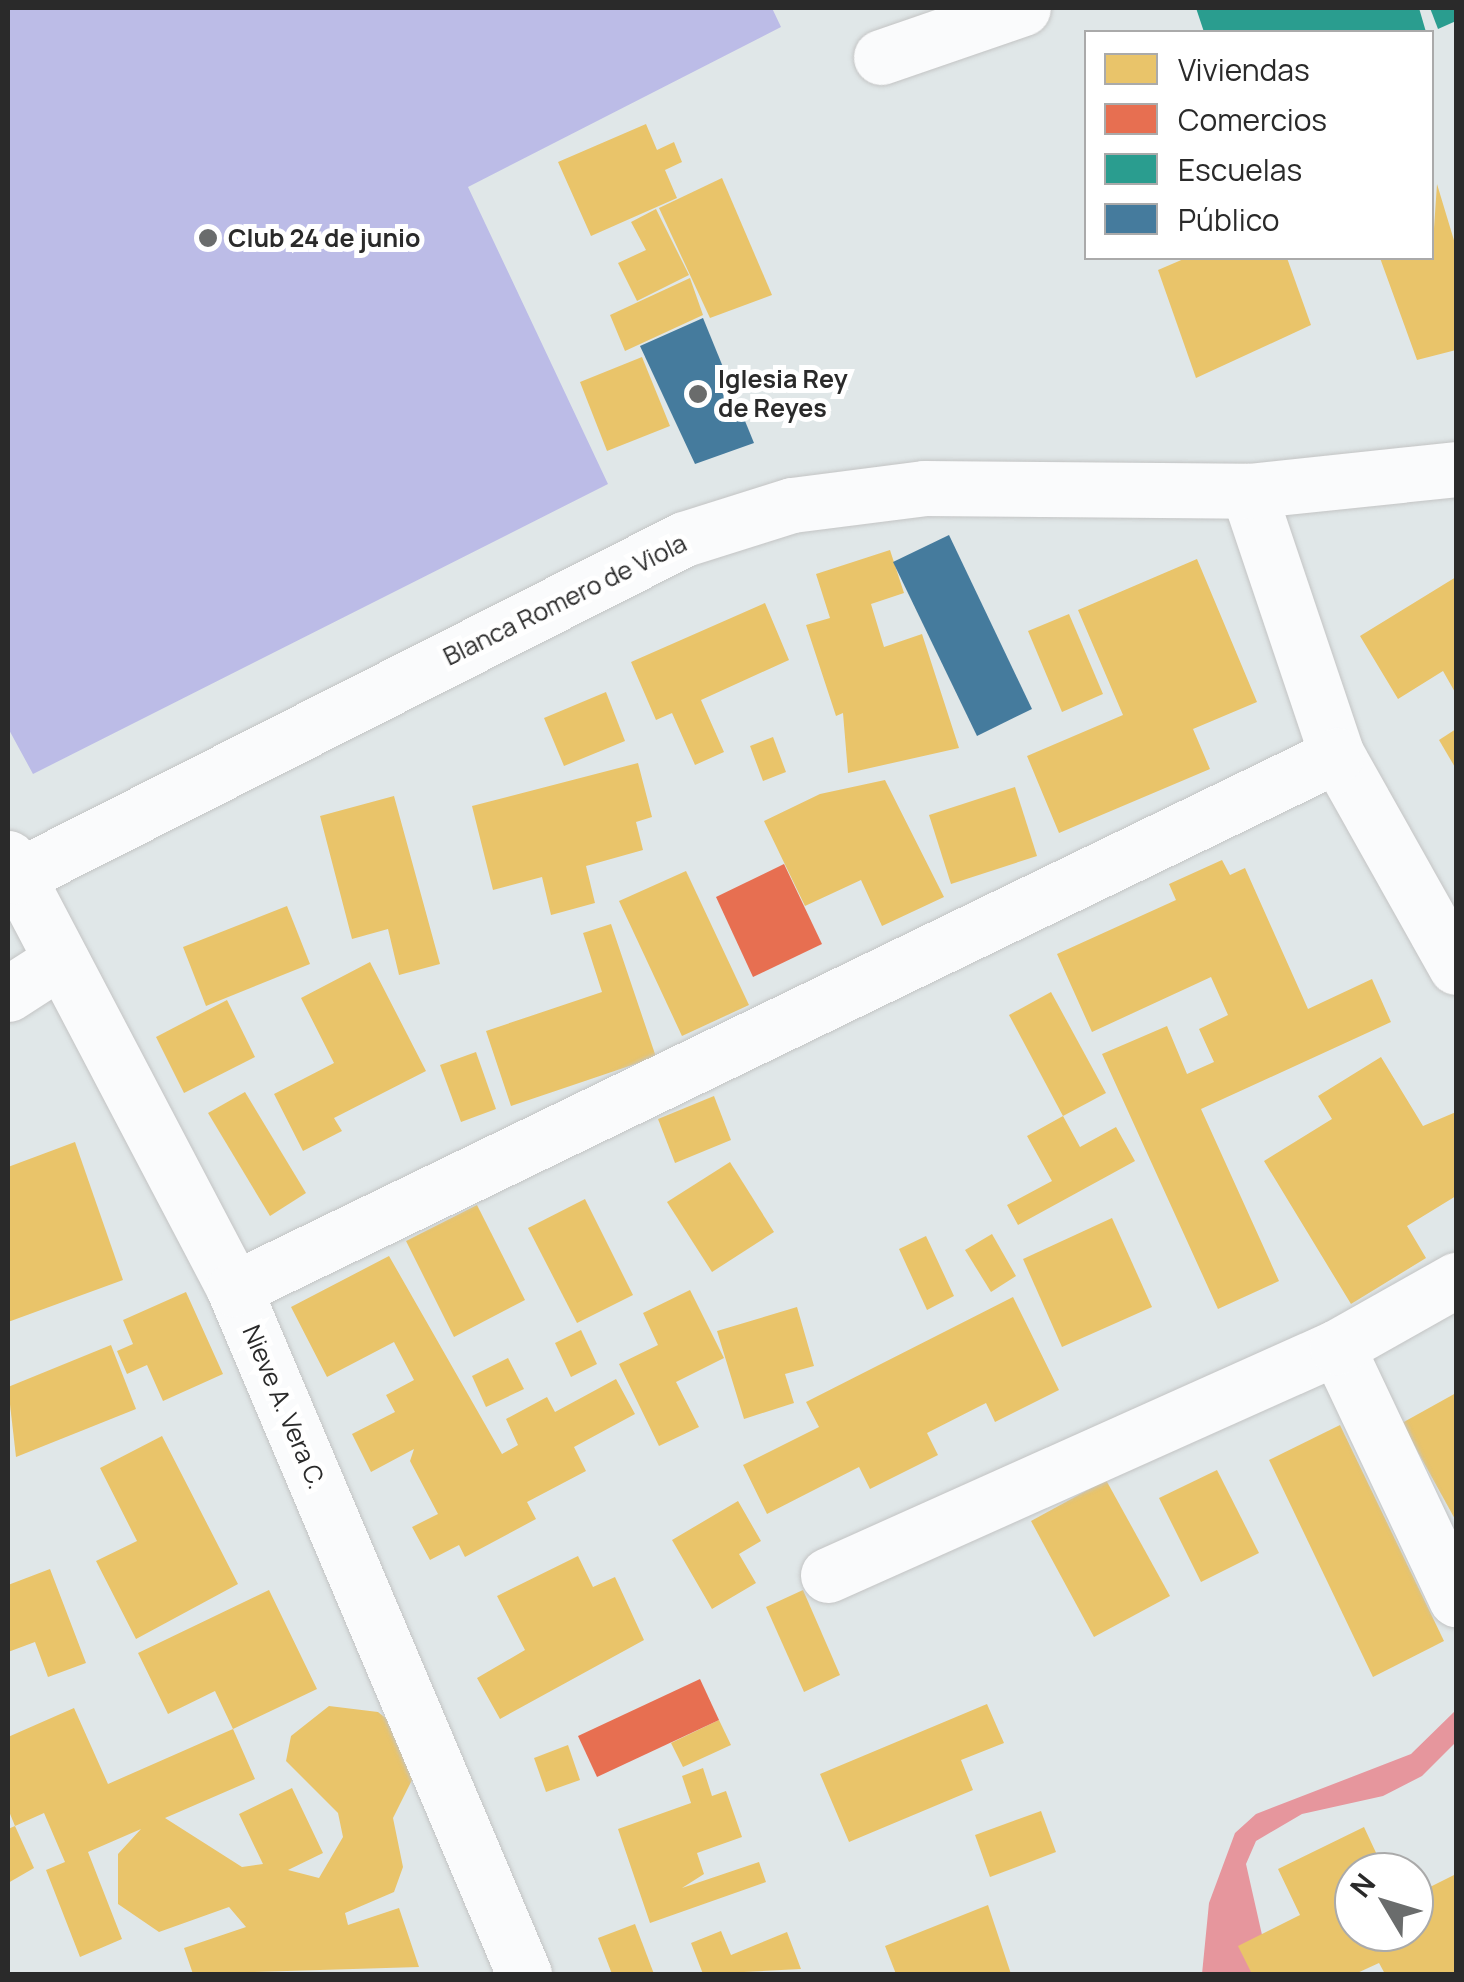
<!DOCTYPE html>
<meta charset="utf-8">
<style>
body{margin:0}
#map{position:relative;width:1464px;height:1982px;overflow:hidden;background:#e0e7e8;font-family:Manrope,sans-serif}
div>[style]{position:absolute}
.pitch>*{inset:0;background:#bcbce7}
.water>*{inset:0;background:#e6969d}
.homes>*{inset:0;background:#e9c46a}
.shops>*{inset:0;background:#e76f51}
.schools>*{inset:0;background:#2a9d8f}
.public>*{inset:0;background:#457b9d}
.roads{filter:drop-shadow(0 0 2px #c3c4c4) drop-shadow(0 0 2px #c3c4c4)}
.minor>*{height:55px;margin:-27.5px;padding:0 27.5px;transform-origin:27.5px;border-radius:27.5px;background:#fafbfc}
.dots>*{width:28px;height:28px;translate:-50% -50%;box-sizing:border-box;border:5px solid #fff;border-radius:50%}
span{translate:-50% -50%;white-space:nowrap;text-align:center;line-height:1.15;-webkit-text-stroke:10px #fff;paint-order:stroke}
.poi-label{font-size:25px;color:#2a2a2a;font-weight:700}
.left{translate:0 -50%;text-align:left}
.street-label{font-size:25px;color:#2a2a2a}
.frame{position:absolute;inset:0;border:10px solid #2a2a2a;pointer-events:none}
.legend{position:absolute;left:1084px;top:30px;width:350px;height:230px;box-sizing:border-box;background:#fff;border:2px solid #aaa;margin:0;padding:12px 18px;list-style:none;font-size:30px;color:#2a2a2a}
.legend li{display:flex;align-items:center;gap:20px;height:50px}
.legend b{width:50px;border:2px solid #aaa}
.north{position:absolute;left:1334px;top:1852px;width:100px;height:100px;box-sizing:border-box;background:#fff;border:2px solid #aaa;border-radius:50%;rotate:308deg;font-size:28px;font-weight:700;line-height:40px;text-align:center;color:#2a2a2a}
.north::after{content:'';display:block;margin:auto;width:35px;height:45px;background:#6a6c6c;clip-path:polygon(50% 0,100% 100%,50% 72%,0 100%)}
</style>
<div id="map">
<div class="pitch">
<div style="clip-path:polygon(8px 8px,772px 8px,781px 27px,468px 187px,608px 484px,33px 774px,8px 728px)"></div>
</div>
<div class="water">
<div style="clip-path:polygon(1456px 1710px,1456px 1742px,1422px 1776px,1383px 1796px,1302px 1814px,1256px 1841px,1246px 1864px,1267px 1957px,1257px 1974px,1202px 1974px,1209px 1903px,1235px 1833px,1256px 1814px,1411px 1754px)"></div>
</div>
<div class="homes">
<div style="clip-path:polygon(646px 124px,657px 150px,674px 142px,682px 162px,665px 170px,677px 198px,591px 236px,558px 162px)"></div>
<div style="clip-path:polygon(722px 178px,772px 295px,710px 318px,659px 208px)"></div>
<div style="clip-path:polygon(1437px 184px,1456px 247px,1456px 350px,1417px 360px,1380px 258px,1432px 258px)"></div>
<div style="clip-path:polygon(656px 209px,689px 275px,637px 301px,618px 263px,646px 250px,631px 222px)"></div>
<div style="clip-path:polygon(1186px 258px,1287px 258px,1311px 325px,1196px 378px,1158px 270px)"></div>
<div style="clip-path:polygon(690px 278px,703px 315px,625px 351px,610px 315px)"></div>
<div style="clip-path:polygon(642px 357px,670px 426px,607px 451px,580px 382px)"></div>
<div style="clip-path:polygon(890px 550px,904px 593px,871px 604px,884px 647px,922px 634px,959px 748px,848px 773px,843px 713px,836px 716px,806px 625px,830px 618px,816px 574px)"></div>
<div style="clip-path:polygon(1197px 559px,1257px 702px,1193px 729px,1210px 769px,1059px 833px,1027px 756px,1123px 715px,1078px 610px)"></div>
<div style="clip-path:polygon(1456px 577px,1456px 694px,1443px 671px,1398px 699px,1360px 636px)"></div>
<div style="clip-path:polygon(765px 603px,789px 660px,701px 700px,724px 752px,695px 765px,672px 713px,656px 720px,631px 662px)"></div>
<div style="clip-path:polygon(1069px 614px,1103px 694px,1062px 712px,1028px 631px)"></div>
<div style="clip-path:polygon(606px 692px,625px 741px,564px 766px,544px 718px)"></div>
<div style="clip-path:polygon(1456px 729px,1456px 769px,1439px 740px)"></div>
<div style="clip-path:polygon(773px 737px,786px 772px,763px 781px,750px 746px)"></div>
<div style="clip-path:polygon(638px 763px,652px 817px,636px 822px,643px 850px,586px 866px,595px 903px,551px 915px,542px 877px,493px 890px,472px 806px)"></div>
<div style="clip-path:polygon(885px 780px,944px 897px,882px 926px,861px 880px,805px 906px,764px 821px,820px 794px)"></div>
<div style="clip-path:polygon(1015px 787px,1037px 856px,951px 884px,929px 815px)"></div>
<div style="clip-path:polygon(394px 796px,440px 964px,399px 975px,388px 929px,352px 939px,320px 816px)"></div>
<div style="clip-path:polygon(1222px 860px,1230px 875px,1245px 868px,1308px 1009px,1372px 979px,1391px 1022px,1201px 1109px,1279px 1281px,1218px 1309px,1102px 1054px,1167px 1026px,1187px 1074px,1214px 1062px,1199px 1029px,1228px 1015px,1211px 977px,1092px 1032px,1057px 954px,1176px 900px,1169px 884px)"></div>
<div style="clip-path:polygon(686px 871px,749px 1005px,682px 1036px,619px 901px)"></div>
<div style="clip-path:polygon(287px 906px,310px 964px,206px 1006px,183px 947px)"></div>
<div style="clip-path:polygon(611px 924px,656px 1057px,511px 1106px,486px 1031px,602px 992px,583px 933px)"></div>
<div style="clip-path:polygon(370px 962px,426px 1071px,334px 1118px,342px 1131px,303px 1151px,274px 1094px,334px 1063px,301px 998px)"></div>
<div style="clip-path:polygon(1051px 992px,1106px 1093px,1063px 1116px,1009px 1015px)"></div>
<div style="clip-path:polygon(227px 1000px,255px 1057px,184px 1093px,156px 1037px)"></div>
<div style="clip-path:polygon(476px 1052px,496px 1109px,461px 1122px,440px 1065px)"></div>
<div style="clip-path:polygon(1381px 1057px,1423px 1126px,1456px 1112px,1456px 1196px,1407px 1226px,1426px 1258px,1351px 1304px,1264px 1161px,1332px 1119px,1318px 1096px)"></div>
<div style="clip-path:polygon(245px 1092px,306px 1193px,270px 1216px,208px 1113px)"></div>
<div style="clip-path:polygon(714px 1096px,731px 1140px,675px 1163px,658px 1119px)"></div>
<div style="clip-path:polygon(1063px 1116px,1080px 1147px,1116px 1127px,1135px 1161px,1018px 1225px,1007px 1205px,1052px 1181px,1027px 1136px)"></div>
<div style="clip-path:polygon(75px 1142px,123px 1280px,8px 1322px,8px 1167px)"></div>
<div style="clip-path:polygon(730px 1162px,774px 1232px,712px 1272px,667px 1202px)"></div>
<div style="clip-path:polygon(585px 1199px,633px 1295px,577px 1323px,528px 1228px)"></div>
<div style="clip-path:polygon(477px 1205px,525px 1300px,454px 1337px,406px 1241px)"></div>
<div style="clip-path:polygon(1112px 1218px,1152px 1307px,1062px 1347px,1023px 1259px)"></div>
<div style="clip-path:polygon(992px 1234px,1016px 1276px,991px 1292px,965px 1250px)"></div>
<div style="clip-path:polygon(926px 1236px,954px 1296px,927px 1310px,899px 1249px)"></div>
<div style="clip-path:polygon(389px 1256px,502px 1454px,518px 1445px,506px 1419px,547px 1397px,555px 1412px,616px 1379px,635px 1414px,574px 1447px,586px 1471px,527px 1502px,536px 1519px,465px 1557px,459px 1545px,430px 1560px,412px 1527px,438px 1514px,410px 1461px,414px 1449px,371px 1472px,352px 1434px,395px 1412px,386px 1395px,414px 1380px,394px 1342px,327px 1377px,291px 1307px)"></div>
<div style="clip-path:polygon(690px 1290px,724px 1358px,676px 1382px,699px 1427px,659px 1446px,619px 1364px,658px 1345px,643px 1313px)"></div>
<div style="clip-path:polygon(186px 1292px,223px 1374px,163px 1401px,147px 1365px,127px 1374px,117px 1351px,133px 1344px,123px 1320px)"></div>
<div style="clip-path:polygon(1013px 1297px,1059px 1390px,995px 1422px,986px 1403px,927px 1433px,938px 1455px,870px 1489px,859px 1467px,767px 1514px,743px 1465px,819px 1427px,806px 1402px)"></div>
<div style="clip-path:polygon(797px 1307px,814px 1366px,785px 1374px,794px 1403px,744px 1419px,717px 1331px)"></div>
<div style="clip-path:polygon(581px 1330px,597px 1364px,571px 1377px,555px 1343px)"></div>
<div style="clip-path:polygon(111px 1345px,136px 1409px,16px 1457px,8px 1387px)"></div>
<div style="clip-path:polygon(508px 1358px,524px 1389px,486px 1407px,472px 1376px)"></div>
<div style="clip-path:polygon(1456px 1393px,1456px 1521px,1402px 1423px)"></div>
<div style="clip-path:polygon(1340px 1425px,1444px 1641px,1373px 1677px,1269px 1460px)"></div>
<div style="clip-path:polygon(162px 1436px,238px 1584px,136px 1639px,96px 1561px,137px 1541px,100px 1468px)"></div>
<div style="clip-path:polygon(1217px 1470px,1259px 1553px,1201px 1582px,1159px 1498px)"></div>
<div style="clip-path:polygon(1106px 1480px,1170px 1596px,1094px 1637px,1031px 1521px)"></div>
<div style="clip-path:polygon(738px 1501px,761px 1541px,739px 1554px,756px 1583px,712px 1609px,672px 1540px)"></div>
<div style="clip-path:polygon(578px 1556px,593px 1587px,615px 1577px,644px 1640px,500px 1719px,477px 1678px,525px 1650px,497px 1596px)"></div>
<div style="clip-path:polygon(50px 1569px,86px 1663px,48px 1677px,35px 1642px,8px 1652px,8px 1585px)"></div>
<div style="clip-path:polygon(269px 1590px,317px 1689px,233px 1729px,215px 1691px,168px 1714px,138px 1653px)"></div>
<div style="clip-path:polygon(803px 1590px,840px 1675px,804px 1692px,766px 1607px)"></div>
<div style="clip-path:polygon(987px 1704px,1004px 1743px,961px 1760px,973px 1790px,849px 1842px,820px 1774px)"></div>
<div style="clip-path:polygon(329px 1706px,378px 1712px,397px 1727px,415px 1774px,393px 1818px,403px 1867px,394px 1892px,345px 1913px,348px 1925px,399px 1908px,419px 1967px,193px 1974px,184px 1948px,246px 1927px,229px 1907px,159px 1932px,118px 1904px,118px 1854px,141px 1829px,88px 1852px,122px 1939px,80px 1957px,46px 1870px,65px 1862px,44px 1813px,15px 1826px,8px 1809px,8px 1737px,74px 1708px,108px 1784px,233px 1729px,255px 1779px,165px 1818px,242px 1867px,263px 1864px,239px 1814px,292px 1788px,323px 1853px,288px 1870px,319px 1878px,343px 1837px,338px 1813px,286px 1761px,291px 1736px)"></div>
<div style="clip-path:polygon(719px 1720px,731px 1745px,683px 1767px,671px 1743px)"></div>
<div style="clip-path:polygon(568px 1745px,580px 1780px,546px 1792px,534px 1758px)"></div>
<div style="clip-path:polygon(703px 1768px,712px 1796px,726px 1791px,742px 1837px,697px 1853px,704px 1874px,682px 1888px,759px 1862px,766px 1882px,650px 1923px,618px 1829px,691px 1803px,682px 1776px)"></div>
<div style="clip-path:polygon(1041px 1811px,1056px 1852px,990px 1877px,975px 1835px)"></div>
<div style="clip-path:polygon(15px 1826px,34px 1868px,8px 1883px,8px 1829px)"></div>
<div style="clip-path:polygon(1364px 1827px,1385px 1872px,1354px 1872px,1354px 1932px,1414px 1932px,1414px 1895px,1456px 1874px,1456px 1974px,1385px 1974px,1379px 1963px,1355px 1974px,1252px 1974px,1238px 1946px,1300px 1915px,1278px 1869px)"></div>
<div style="clip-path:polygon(988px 1905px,1011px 1974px,896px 1974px,885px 1946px)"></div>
<div style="clip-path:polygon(635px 1924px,654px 1974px,612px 1974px,598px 1938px)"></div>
<div style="clip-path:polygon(721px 1931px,731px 1955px,787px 1932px,801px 1969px,703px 1974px,691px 1943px)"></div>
</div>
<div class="shops">
<div style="clip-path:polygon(784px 864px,822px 944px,753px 977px,716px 897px)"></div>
<div style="clip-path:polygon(700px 1679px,719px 1720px,597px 1777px,578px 1736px)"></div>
</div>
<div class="schools">
<div style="clip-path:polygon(1196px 8px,1419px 8px,1426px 32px,1204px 32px)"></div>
<div style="clip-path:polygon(1430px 8px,1456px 8px,1456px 21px,1438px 29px)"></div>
</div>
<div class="public">
<div style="clip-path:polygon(703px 318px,754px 443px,695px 464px,640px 346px)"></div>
<div style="clip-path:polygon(949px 535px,1032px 709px,977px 736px,893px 562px)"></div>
</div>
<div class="roads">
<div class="minor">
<div style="left:881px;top:57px;width:150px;rotate:-19deg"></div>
<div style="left:1248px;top:491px;width:279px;rotate:71.4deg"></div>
<div style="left:1337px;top:755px;width:243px;rotate:60.7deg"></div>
<div style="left:8px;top:858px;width:487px;rotate:62.3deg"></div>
<div style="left:234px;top:1289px;width:744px;rotate:67.05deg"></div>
<div style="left:18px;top:876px;width:746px;rotate:-26.84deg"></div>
<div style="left:684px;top:539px;width:113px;rotate:-17.5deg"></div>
<div style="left:792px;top:505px;width:133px;rotate:-7.3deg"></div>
<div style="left:924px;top:488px;width:324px;rotate:0.5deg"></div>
<div style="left:1248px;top:491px;width:209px;rotate:-6deg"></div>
<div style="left:8px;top:994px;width:63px;rotate:-32.7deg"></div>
<div style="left:234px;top:1289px;width:1225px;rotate:-25.83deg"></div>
<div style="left:1337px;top:1347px;width:279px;rotate:64.7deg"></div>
<div style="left:828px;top:1575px;width:558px;rotate:-24.13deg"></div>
<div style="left:1337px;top:1347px;width:137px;rotate:-29.4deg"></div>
</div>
</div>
<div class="dots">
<div style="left:208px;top:238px;background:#6a6c6c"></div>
<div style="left:698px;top:394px;background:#6a6c6c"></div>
</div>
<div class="poi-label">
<span class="left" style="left:228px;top:238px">Club 24 de junio</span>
<span class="left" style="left:718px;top:394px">Iglesia Rey<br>de Reyes</span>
</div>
<div class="street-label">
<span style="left:565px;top:600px;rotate:-26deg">Blanca Romero de Viola</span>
<span style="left:284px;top:1407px;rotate:67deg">Nieve A. Vera C.</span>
</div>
<div class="frame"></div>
<ul class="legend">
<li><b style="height:28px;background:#e9c46a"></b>Viviendas</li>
<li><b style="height:28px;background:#e76f51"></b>Comercios</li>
<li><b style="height:28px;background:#2a9d8f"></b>Escuelas</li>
<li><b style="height:28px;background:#457b9d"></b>Público</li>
</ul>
<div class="north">N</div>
</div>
